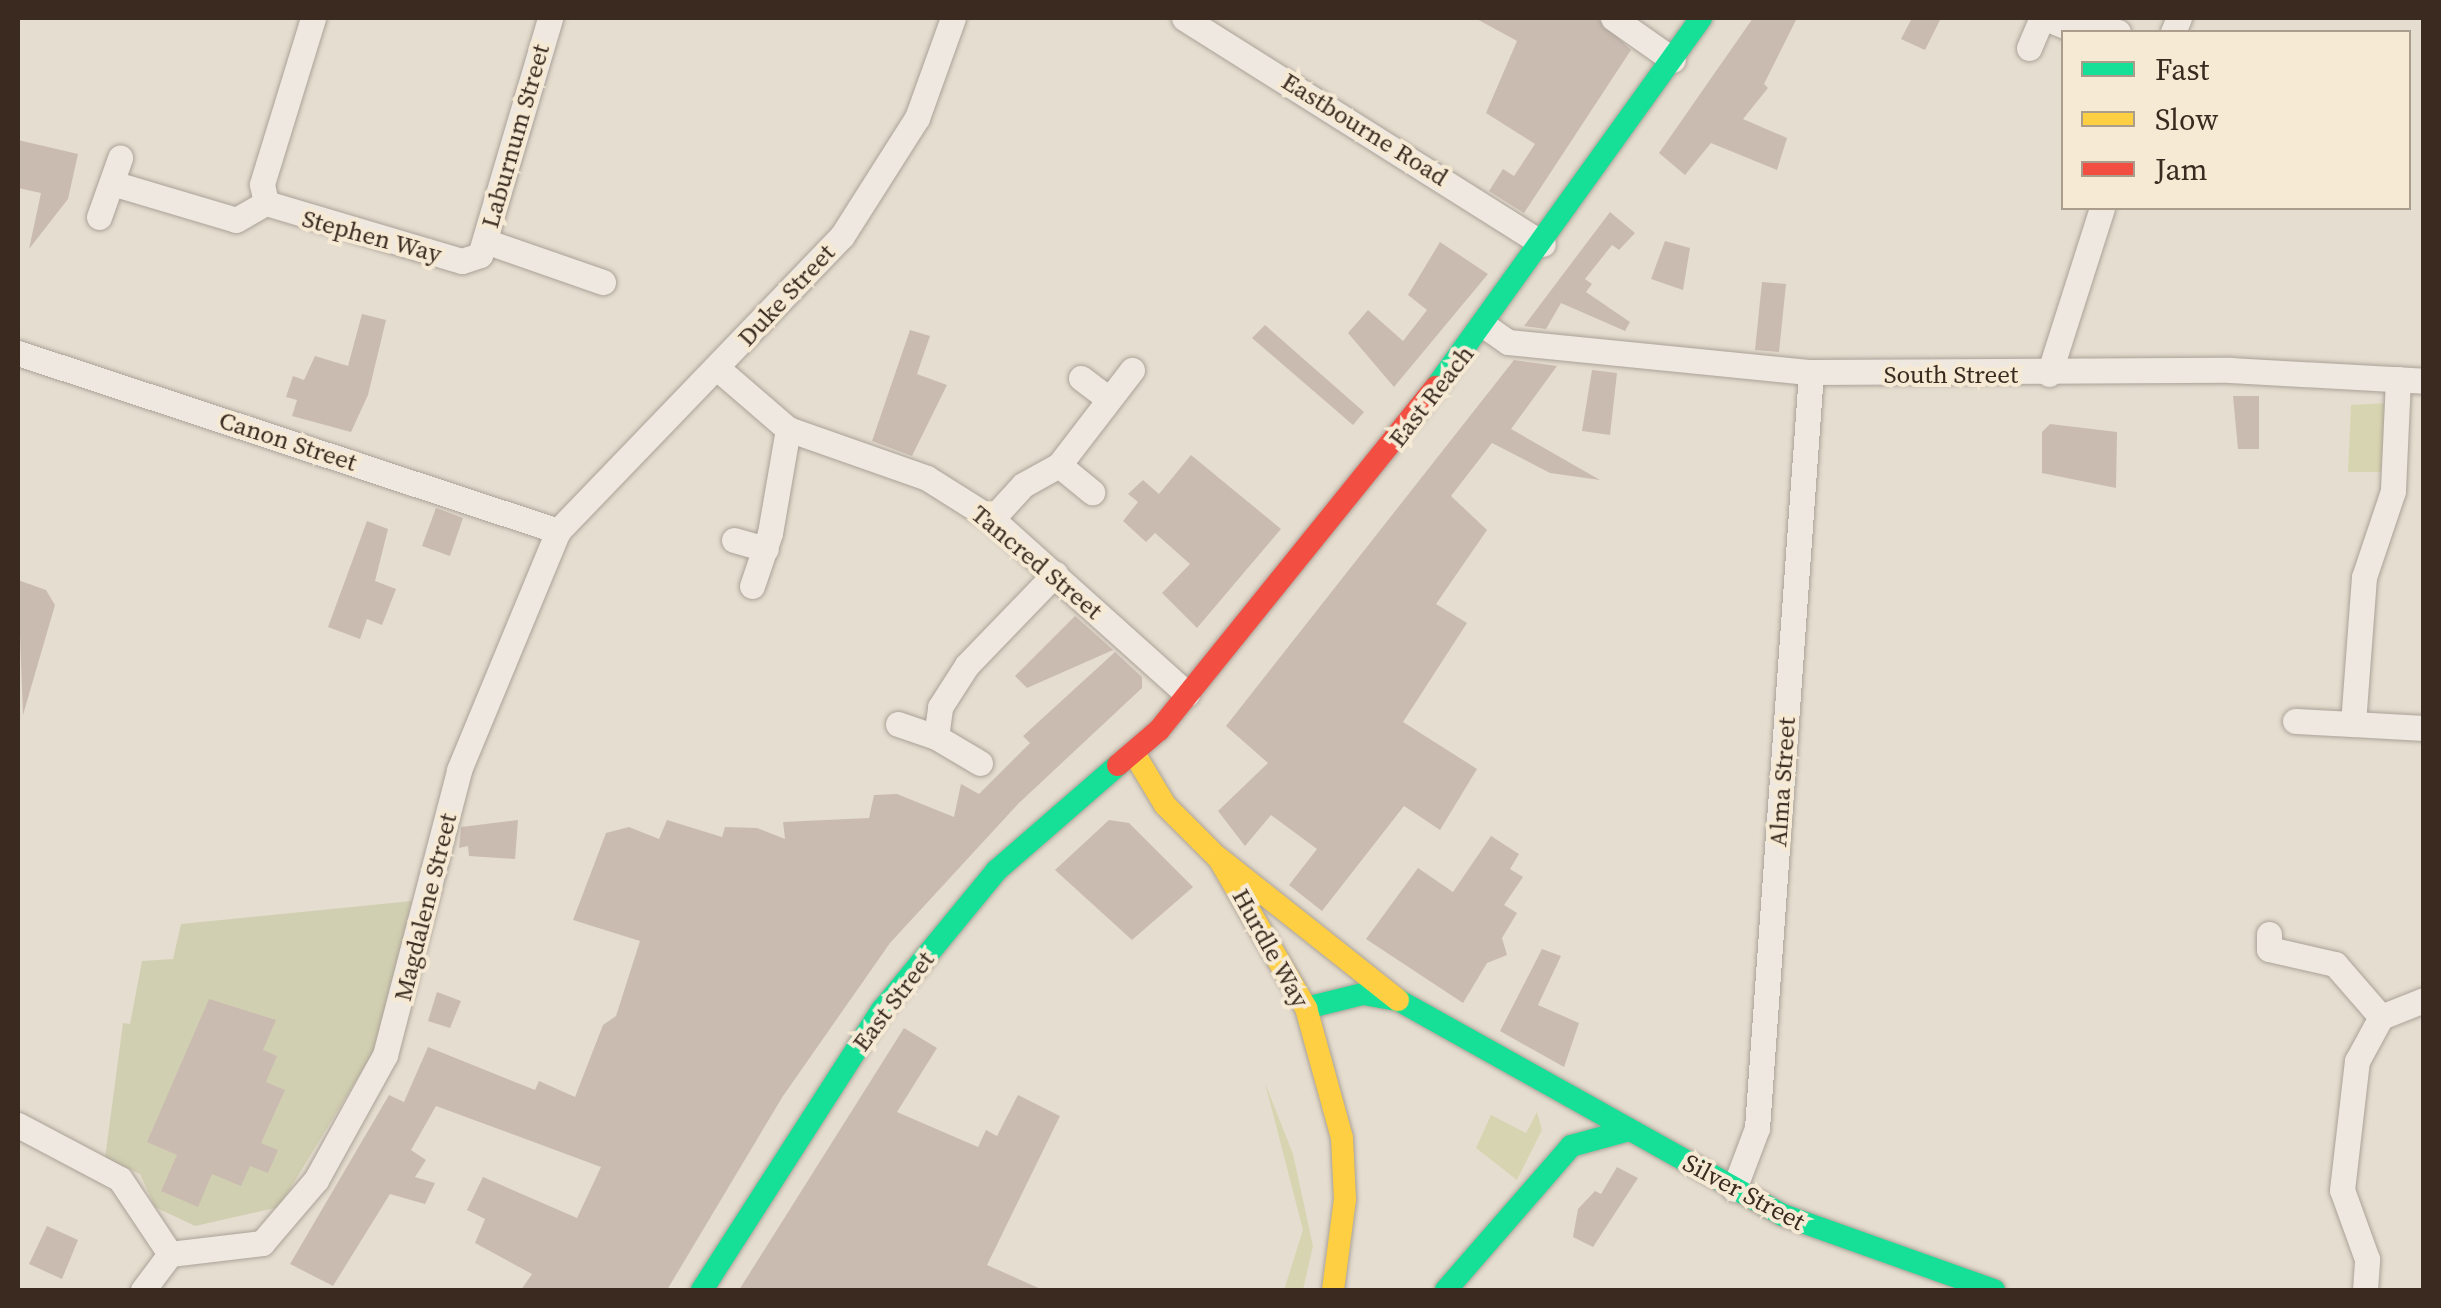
<!DOCTYPE html>
<style>
body{margin:0}
#map{position:relative;width:2441px;height:1308px;overflow:hidden;background:#e5ddcf;font-family:"Source Serif 4",serif}
div>[style]{position:absolute}
.green>*{inset:0;background:#d7d5b1}
.cemetery>*{inset:0;background:#d1cfb1}
.building>*{inset:0;background:#cabbb0}
.roads{filter:drop-shadow(0 0 2px #aba298) drop-shadow(0 0 2px #aba298)}
.street>*{height:25px;margin:-12.5px;padding:0 12.5px;transform-origin:12.5px;border-radius:12.5px;background:#eee8e0}
.fast>*{height:22px;margin:-11px;padding:0 11px;transform-origin:11px;border-radius:11px;background:#16e098}
.slow>*{height:22px;margin:-11px;padding:0 11px;transform-origin:11px;border-radius:11px;background:#ffcf43}
.jam>*{height:22px;margin:-11px;padding:0 11px;transform-origin:11px;border-radius:11px;background:#f24e42}
span{translate:-50% -50%;white-space:nowrap;text-align:center;line-height:1.15;-webkit-text-stroke:8px #f6ead5;paint-order:stroke}
.street-label{font-size:25px;color:#3b2a1f}
.frame{position:absolute;inset:0;border:20px solid #3b2a1f;pointer-events:none}
.legend{position:absolute;left:2061px;top:30px;width:350px;height:180px;box-sizing:border-box;background:#f6ead5;border:2px solid #ab9d8c;margin:0;padding:12px 18px;list-style:none;font-size:30px;color:#3b2a1f}
.legend li{display:flex;align-items:center;gap:20px;height:50px}
.legend b{width:50px;border:2px solid #ab9d8c}
</style>
<div id="map">
<div class="green">
<div style="clip-path:polygon(2387px 403px,2381px 472px,2348px 472px,2351px 405px)"></div>
<div style="clip-path:polygon(1265px 1083px,1293px 1154px,1313px 1246px,1303px 1290px,1284px 1290px,1303px 1230px)"></div>
<div style="clip-path:polygon(1537px 1112px,1542px 1130px,1517px 1180px,1476px 1148px,1491px 1115px,1526px 1133px)"></div>
</div>
<div class="cemetery">
<div style="clip-path:polygon(412px 901px,377px 1046px,279px 1207px,195px 1226px,155px 1207px,140px 1174px,105px 1158px,123px 1023px,130px 1024px,142px 961px,173px 959px,181px 924px)"></div>
</div>
<div class="building">
<div style="clip-path:polygon(1475px 18px,1597px 18px,1631px 50px,1524px 213px,1489px 191px,1503px 169px,1514px 176px,1535px 144px,1486px 113px,1517px 41px)"></div>
<div style="clip-path:polygon(1753px 18px,1797px 18px,1764px 84px,1768px 88px,1743px 119px,1787px 138px,1777px 170px,1711px 143px,1685px 175px,1659px 153px)"></div>
<div style="clip-path:polygon(1912px 18px,1941px 18px,1925px 50px,1901px 39px)"></div>
<div style="clip-path:polygon(18px 140px,78px 154px,68px 199px,29px 249px,41px 193px,18px 188px)"></div>
<div style="clip-path:polygon(1610px 212px,1635px 233px,1619px 250px,1612px 245px,1585px 279px,1592px 284px,1586px 292px,1630px 322px,1625px 331px,1561px 303px,1546px 329px,1524px 326px)"></div>
<div style="clip-path:polygon(1665px 241px,1690px 248px,1683px 290px,1651px 279px)"></div>
<div style="clip-path:polygon(1440px 242px,1488px 274px,1394px 387px,1348px 333px,1368px 310px,1403px 341px,1427px 310px,1408px 295px)"></div>
<div style="clip-path:polygon(1762px 282px,1786px 284px,1779px 352px,1755px 350px)"></div>
<div style="clip-path:polygon(362px 314px,386px 320px,368px 395px,351px 432px,292px 416px,297px 400px,286px 397px,293px 376px,304px 380px,315px 356px,348px 366px)"></div>
<div style="clip-path:polygon(1265px 325px,1364px 412px,1353px 425px,1252px 338px)"></div>
<div style="clip-path:polygon(910px 330px,930px 336px,917px 374px,947px 385px,912px 456px,872px 441px)"></div>
<div style="clip-path:polygon(1514px 360px,1557px 366px,1511px 429px,1600px 480px,1550px 473px,1492px 443px,1451px 496px,1487px 530px,1436px 604px,1467px 623px,1403px 722px,1477px 769px,1440px 830px,1404px 806px,1322px 911px,1289px 885px,1317px 849px,1271px 815px,1245px 846px,1218px 811px,1268px 763px,1226px 726px)"></div>
<div style="clip-path:polygon(1592px 370px,1617px 373px,1610px 435px,1582px 431px)"></div>
<div style="clip-path:polygon(2233px 396px,2259px 396px,2259px 449px,2238px 449px)"></div>
<div style="clip-path:polygon(2050px 424px,2117px 432px,2116px 488px,2042px 473px,2042px 432px)"></div>
<div style="clip-path:polygon(1191px 455px,1281px 529px,1197px 628px,1162px 593px,1190px 564px,1155px 533px,1146px 542px,1123px 521px,1138px 502px,1128px 494px,1143px 480px,1159px 494px)"></div>
<div style="clip-path:polygon(436px 508px,463px 518px,450px 556px,422px 546px)"></div>
<div style="clip-path:polygon(367px 521px,388px 529px,375px 581px,396px 589px,382px 625px,367px 619px,360px 639px,328px 627px)"></div>
<div style="clip-path:polygon(18px 580px,46px 590px,55px 605px,23px 715px)"></div>
<div style="clip-path:polygon(1075px 616px,1113px 650px,1027px 688px,1015px 676px)"></div>
<div style="clip-path:polygon(1115px 652px,1142px 677px,1142px 688px,1019px 803px,890px 943px,783px 1096px,667px 1290px,521px 1290px,532px 1274px,475px 1243px,485px 1219px,467px 1210px,483px 1177px,577px 1218px,601px 1167px,436px 1106px,411px 1150px,426px 1160px,415px 1177px,435px 1183px,425px 1204px,390px 1194px,333px 1286px,290px 1264px,389px 1095px,404px 1102px,428px 1047px,535px 1090px,539px 1081px,575px 1097px,603px 1025px,616px 1016px,640px 941px,573px 920px,606px 833px,629px 827px,659px 839px,667px 820px,722px 837px,725px 827px,757px 828px,785px 839px,783px 822px,869px 818px,874px 795px,897px 794px,954px 817px,961px 784px,979px 794px,1030px 743px,1023px 736px)"></div>
<div style="clip-path:polygon(518px 820px,515px 859px,469px 856px,468px 846px,459px 848px,461px 827px)"></div>
<div style="clip-path:polygon(1109px 820px,1129px 823px,1193px 887px,1132px 940px,1055px 870px)"></div>
<div style="clip-path:polygon(1491px 836px,1519px 854px,1510px 869px,1523px 877px,1504px 905px,1517px 913px,1502px 938px,1507px 955px,1487px 963px,1463px 1003px,1366px 939px,1418px 868px,1453px 892px)"></div>
<div style="clip-path:polygon(1542px 949px,1561px 956px,1538px 1005px,1579px 1023px,1564px 1067px,1500px 1031px)"></div>
<div style="clip-path:polygon(437px 992px,461px 1001px,450px 1028px,428px 1021px)"></div>
<div style="clip-path:polygon(209px 999px,276px 1020px,263px 1050px,277px 1056px,266px 1082px,285px 1090px,261px 1143px,278px 1150px,268px 1173px,250px 1166px,241px 1186px,212px 1174px,198px 1207px,161px 1191px,177px 1155px,147px 1142px)"></div>
<div style="clip-path:polygon(904px 1028px,937px 1048px,897px 1112px,978px 1147px,986px 1130px,997px 1136px,1018px 1095px,1060px 1116px,987px 1265px,1043px 1290px,739px 1290px)"></div>
<div style="clip-path:polygon(1617px 1167px,1638px 1178px,1593px 1247px,1573px 1237px,1578px 1209px,1595px 1191px,1601px 1194px)"></div>
<div style="clip-path:polygon(47px 1226px,78px 1240px,62px 1279px,29px 1264px)"></div>
</div>
<div class="roads">
<div class="street">
<div style="left:1184px;top:18px;width:424px;rotate:32.2deg"></div>
<div style="left:1613px;top:18px;width:73px;rotate:35deg"></div>
<div style="left:2045px;top:18px;width:31px;rotate:22deg"></div>
<div style="left:2074px;top:30px;width:44px;rotate:2.6deg"></div>
<div style="left:2173px;top:32px;width:15px;rotate:-67deg"></div>
<div style="left:2029px;top:48px;width:33px;rotate:-67deg"></div>
<div style="left:112px;top:183px;width:129px;rotate:16.6deg"></div>
<div style="left:236px;top:220px;width:34px;rotate:-30deg"></div>
<div style="left:266px;top:203px;width:204px;rotate:16.5deg"></div>
<div style="left:462px;top:261px;width:19px;rotate:-18deg"></div>
<div style="left:480px;top:255px;width:247px;rotate:-73.5deg"></div>
<div style="left:266px;top:203px;width:19px;rotate:-102deg"></div>
<div style="left:262px;top:184px;width:174px;rotate:-72.9deg"></div>
<div style="left:99px;top:217px;width:63px;rotate:-70.4deg"></div>
<div style="left:485px;top:241px;width:125px;rotate:19.2deg"></div>
<div style="left:1485px;top:326px;width:28px;rotate:35deg"></div>
<div style="left:1508px;top:342px;width:304px;rotate:5.7deg"></div>
<div style="left:1811px;top:372px;width:419px;rotate:-0.3deg"></div>
<div style="left:2230px;top:370px;width:194px;rotate:3.2deg"></div>
<div style="left:18px;top:353px;width:569px;rotate:18.24deg"></div>
<div style="left:717px;top:368px;width:94px;rotate:40.7deg"></div>
<div style="left:788px;top:429px;width:147px;rotate:19.4deg"></div>
<div style="left:927px;top:478px;width:77px;rotate:32.2deg"></div>
<div style="left:992px;top:519px;width:262px;rotate:41.9deg"></div>
<div style="left:2049px;top:374px;width:174px;rotate:-72.3deg"></div>
<div style="left:1081px;top:378px;width:34px;rotate:37deg"></div>
<div style="left:2398px;top:379px;width:112px;rotate:92.6deg"></div>
<div style="left:2393px;top:491px;width:91px;rotate:108.6deg"></div>
<div style="left:2364px;top:577px;width:147px;rotate:94.3deg"></div>
<div style="left:2353px;top:724px;width:71px;rotate:3.2deg"></div>
<div style="left:1059px;top:465px;width:43px;rotate:39.3deg"></div>
<div style="left:992px;top:519px;width:46px;rotate:-47.6deg"></div>
<div style="left:1023px;top:485px;width:41px;rotate:-29.1deg"></div>
<div style="left:1059px;top:465px;width:120px;rotate:-52.5deg"></div>
<div style="left:734px;top:540px;width:33px;rotate:16deg"></div>
<div style="left:752px;top:586px;width:56px;rotate:-71.2deg"></div>
<div style="left:770px;top:533px;width:106px;rotate:-80.2deg"></div>
<div style="left:2295px;top:721px;width:58px;rotate:3deg"></div>
<div style="left:898px;top:724px;width:40px;rotate:18.9deg"></div>
<div style="left:980px;top:763px;width:51px;rotate:-149.4deg"></div>
<div style="left:936px;top:737px;width:30px;rotate:-82deg"></div>
<div style="left:940px;top:707px;width:50px;rotate:-57.3deg"></div>
<div style="left:967px;top:665px;width:127px;rotate:-46deg"></div>
<div style="left:2269px;top:934px;width:15px;rotate:90deg"></div>
<div style="left:2269px;top:949px;width:68px;rotate:12.8deg"></div>
<div style="left:2335px;top:964px;width:70px;rotate:49deg"></div>
<div style="left:18px;top:1125px;width:115px;rotate:27.9deg"></div>
<div style="left:120px;top:1179px;width:90px;rotate:56.3deg"></div>
<div style="left:1734px;top:1189px;width:65px;rotate:-69.3deg"></div>
<div style="left:1757px;top:1128px;width:758px;rotate:-85.91deg"></div>
<div style="left:170px;top:1254px;width:93px;rotate:-6.8deg"></div>
<div style="left:262px;top:1243px;width:83px;rotate:-49.4deg"></div>
<div style="left:316px;top:1180px;width:143px;rotate:-61.1deg"></div>
<div style="left:385px;top:1055px;width:294px;rotate:-75.4deg"></div>
<div style="left:459px;top:770px;width:259px;rotate:-67.5deg"></div>
<div style="left:558px;top:531px;width:409px;rotate:-46.1deg"></div>
<div style="left:842px;top:236px;width:140px;rotate:-57.6deg"></div>
<div style="left:917px;top:118px;width:106px;rotate:-70.2deg"></div>
<div style="left:143px;top:1290px;width:45px;rotate:-53.1deg"></div>
<div style="left:2365px;top:1290px;width:31px;rotate:-86deg"></div>
<div style="left:2367px;top:1259px;width:73px;rotate:-109.9deg"></div>
<div style="left:2342px;top:1190px;width:130px;rotate:-83.4deg"></div>
<div style="left:2357px;top:1061px;width:50px;rotate:-61.4deg"></div>
<div style="left:2381px;top:1017px;width:46px;rotate:-21.6deg"></div>
</div>
<div class="fast">
<div style="left:1436px;top:387px;width:454px;rotate:-54.3deg"></div>
<div style="left:1306px;top:1008px;width:59px;rotate:-13.8deg"></div>
<div style="left:1363px;top:994px;width:36px;rotate:10deg"></div>
<div style="left:1398px;top:1000px;width:441px;rotate:29.2deg"></div>
<div style="left:1783px;top:1215px;width:224px;rotate:19.6deg"></div>
<div style="left:702px;top:1290px;width:333px;rotate:-57.3deg"></div>
<div style="left:882px;top:1010px;width:180px;rotate:-50.6deg"></div>
<div style="left:996px;top:871px;width:162px;rotate:-41deg"></div>
<div style="left:1446px;top:1290px;width:191px;rotate:-49deg"></div>
<div style="left:1571px;top:1146px;width:60px;rotate:-15.4deg"></div>
</div>
<div class="slow">
<div style="left:1135px;top:755px;width:58px;rotate:59deg"></div>
<div style="left:1165px;top:805px;width:76px;rotate:45deg"></div>
<div style="left:1219px;top:859px;width:173px;rotate:59.7deg"></div>
<div style="left:1306px;top:1008px;width:135px;rotate:74.5deg"></div>
<div style="left:1342px;top:1138px;width:61px;rotate:87.2deg"></div>
<div style="left:1345px;top:1199px;width:92px;rotate:97.5deg"></div>
<div style="left:1220px;top:859px;width:227px;rotate:38.4deg"></div>
</div>
<div class="jam">
<div style="left:1118px;top:765px;width:54px;rotate:-40.5deg"></div>
<div style="left:1159px;top:730px;width:441px;rotate:-51.1deg"></div>
</div>
</div>
<div class="street-label">
<span style="left:1365px;top:129px;rotate:32deg">Eastbourne Road</span>
<span style="left:515px;top:136px;rotate:-74deg">Laburnum Street</span>
<span style="left:372px;top:236px;rotate:15deg">Stephen Way</span>
<span style="left:786px;top:295px;rotate:-47deg">Duke Street</span>
<span style="left:1951px;top:374px">South Street</span>
<span style="left:1431px;top:396px;rotate:-52deg">East Reach</span>
<span style="left:288px;top:441px;rotate:18deg">Canon Street</span>
<span style="left:1037px;top:562px;rotate:40deg">Tancred Street</span>
<span style="left:1782px;top:782px;rotate:-86deg">Alma Street</span>
<span style="left:425px;top:907px;rotate:-76deg">Magdalene Street</span>
<span style="left:1271px;top:948px;rotate:61deg">Hurdle Way</span>
<span style="left:893px;top:1001px;rotate:-53deg">East Street</span>
<span style="left:1744px;top:1192px;rotate:28deg">Silver Street</span>
</div>
<div class="frame"></div>
<ul class="legend">
<li><b style="height:12px;background:#16e098"></b>Fast</li>
<li><b style="height:12px;background:#ffcf43"></b>Slow</li>
<li><b style="height:12px;background:#f24e42"></b>Jam</li>
</ul>
</div>
